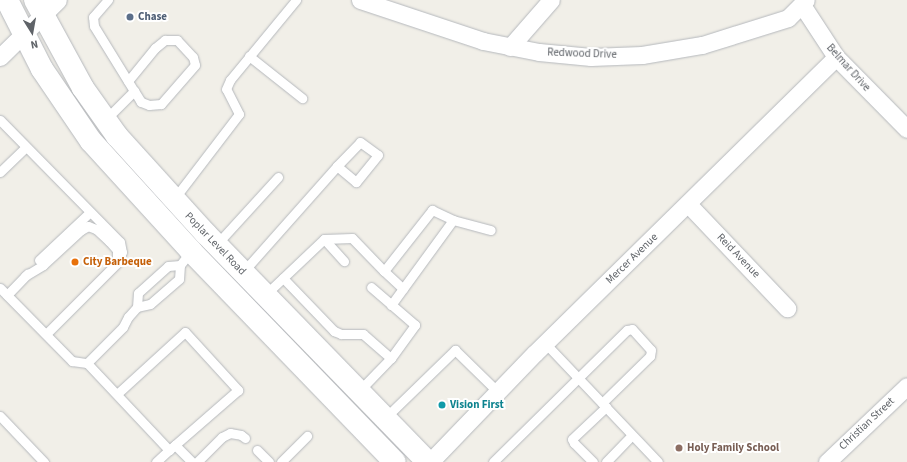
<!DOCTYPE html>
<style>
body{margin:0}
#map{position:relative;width:907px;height:462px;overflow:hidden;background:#f1efe8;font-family:"Source Sans 3",sans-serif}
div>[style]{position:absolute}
.roads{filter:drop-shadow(0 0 1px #b5b8bc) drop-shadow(0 0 1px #b5b8bc)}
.lane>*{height:9px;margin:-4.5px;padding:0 4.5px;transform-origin:4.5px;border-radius:4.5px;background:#fff}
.street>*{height:17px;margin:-8.5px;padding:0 8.5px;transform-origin:8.5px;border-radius:8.5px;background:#fff}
.secondary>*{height:22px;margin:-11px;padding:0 11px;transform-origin:11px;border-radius:11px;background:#fff}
.dots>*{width:11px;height:11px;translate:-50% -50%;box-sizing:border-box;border:2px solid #fff;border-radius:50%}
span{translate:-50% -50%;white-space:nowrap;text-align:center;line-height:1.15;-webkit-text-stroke:4px #fff;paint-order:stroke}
.service-label{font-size:11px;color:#4e5e75;font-weight:700}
.left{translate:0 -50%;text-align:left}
.street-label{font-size:11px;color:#5f6368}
.food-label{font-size:11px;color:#c56008;font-weight:700}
.culture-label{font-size:11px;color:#0d838f;font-weight:700}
.education-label{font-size:11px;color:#785e54;font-weight:700}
.north{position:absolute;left:12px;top:12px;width:40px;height:40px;-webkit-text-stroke:3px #fff;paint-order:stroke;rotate:169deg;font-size:11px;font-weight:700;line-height:16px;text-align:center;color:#5f6368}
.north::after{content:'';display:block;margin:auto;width:14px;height:18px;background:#5f6368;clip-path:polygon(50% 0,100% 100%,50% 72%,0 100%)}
</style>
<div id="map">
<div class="roads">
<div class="lane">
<div style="left:249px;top:56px;width:68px;rotate:38.4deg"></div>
<div style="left:128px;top:81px;width:43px;rotate:-50.7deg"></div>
<div style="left:155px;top:48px;width:13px;rotate:-39deg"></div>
<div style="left:165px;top:40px;width:12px"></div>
<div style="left:177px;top:40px;width:23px;rotate:47deg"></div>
<div style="left:193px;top:57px;width:8px;rotate:76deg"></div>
<div style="left:195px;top:65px;width:52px;rotate:131.1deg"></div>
<div style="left:161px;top:104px;width:12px;rotate:175deg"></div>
<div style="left:149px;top:105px;width:9px;rotate:-159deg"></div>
<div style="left:141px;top:102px;width:13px;rotate:-122deg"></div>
<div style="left:106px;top:119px;width:40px;rotate:-45deg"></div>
<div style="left:134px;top:91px;width:76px;rotate:-121.6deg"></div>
<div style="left:94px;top:26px;width:9px;rotate:-96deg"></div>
<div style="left:93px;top:17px;width:23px;rotate:-49deg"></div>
<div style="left:0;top:120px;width:171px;rotate:45.5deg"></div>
<div style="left:120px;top:242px;width:10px;rotate:79deg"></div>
<div style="left:122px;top:252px;width:12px;rotate:114deg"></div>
<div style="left:117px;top:263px;width:100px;rotate:135deg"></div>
<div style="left:0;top:172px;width:36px;rotate:-44deg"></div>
<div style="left:174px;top:199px;width:107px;rotate:-52.6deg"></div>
<div style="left:239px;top:114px;width:28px;rotate:-117deg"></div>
<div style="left:226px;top:89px;width:10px;rotate:-66deg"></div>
<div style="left:230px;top:80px;width:104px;rotate:-50.5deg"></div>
<div style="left:324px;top:239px;width:28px;rotate:-2deg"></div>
<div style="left:352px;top:238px;width:46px;rotate:45.9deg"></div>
<div style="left:384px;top:271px;width:78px;rotate:-51.8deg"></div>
<div style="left:432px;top:210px;width:23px;rotate:25deg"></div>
<div style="left:216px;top:245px;width:92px;rotate:-47.6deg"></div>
<div style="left:191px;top:251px;width:18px;rotate:128deg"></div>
<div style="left:180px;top:265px;width:14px;rotate:94deg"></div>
<div style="left:179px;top:279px;width:38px;rotate:139deg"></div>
<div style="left:150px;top:304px;width:13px;rotate:167deg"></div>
<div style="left:137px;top:307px;width:13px;rotate:132deg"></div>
<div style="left:128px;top:317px;width:11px;rotate:117deg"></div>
<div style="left:123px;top:327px;width:51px;rotate:135deg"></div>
<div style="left:87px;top:363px;width:120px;rotate:46.7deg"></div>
<div style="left:169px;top:450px;width:8px;rotate:-40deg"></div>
<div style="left:175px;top:445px;width:24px;rotate:45deg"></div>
<div style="left:39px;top:260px;width:69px;rotate:-43.2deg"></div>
<div style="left:384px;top:271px;width:26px;rotate:43deg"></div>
<div style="left:243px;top:272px;width:142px;rotate:-48.4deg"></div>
<div style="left:337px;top:166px;width:33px;rotate:-46deg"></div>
<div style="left:360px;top:142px;width:22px;rotate:36deg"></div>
<div style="left:378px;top:155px;width:35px;rotate:129deg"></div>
<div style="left:356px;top:182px;width:25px;rotate:-140deg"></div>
<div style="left:25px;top:276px;width:21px;rotate:-31deg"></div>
<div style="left:43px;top:265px;width:52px;rotate:-42.6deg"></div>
<div style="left:81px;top:230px;width:8px;rotate:-30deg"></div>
<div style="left:88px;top:226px;width:9px;rotate:21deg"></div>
<div style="left:96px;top:229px;width:18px;rotate:43deg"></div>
<div style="left:109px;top:241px;width:12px;rotate:48deg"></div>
<div style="left:117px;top:250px;width:8px;rotate:90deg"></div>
<div style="left:283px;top:278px;width:74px;rotate:46.1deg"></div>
<div style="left:334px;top:331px;width:8px;rotate:23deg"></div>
<div style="left:341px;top:334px;width:22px"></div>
<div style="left:363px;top:334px;width:37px;rotate:41deg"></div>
<div style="left:0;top:288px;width:103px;rotate:45.4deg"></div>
<div style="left:72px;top:361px;width:15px;rotate:8deg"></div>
<div style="left:7px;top:295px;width:30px;rotate:-46deg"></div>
<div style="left:265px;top:295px;width:81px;rotate:-43.5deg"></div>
<div style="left:324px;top:239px;width:30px;rotate:48deg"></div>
<div style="left:391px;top:305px;width:105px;rotate:-53.9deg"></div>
<div style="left:453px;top:220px;width:39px;rotate:15deg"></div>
<div style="left:137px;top:307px;width:14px;rotate:-86deg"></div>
<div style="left:138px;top:293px;width:40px;rotate:-42deg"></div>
<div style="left:168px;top:266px;width:12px;rotate:-5deg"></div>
<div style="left:545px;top:343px;width:164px;rotate:46.5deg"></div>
<div style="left:359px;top:391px;width:46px;rotate:-45.9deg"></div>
<div style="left:391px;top:358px;width:41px;rotate:-54deg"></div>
<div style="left:415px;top:325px;width:58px;rotate:-139.2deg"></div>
<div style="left:117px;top:394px;width:92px;rotate:-42.4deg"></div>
<div style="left:185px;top:332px;width:79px;rotate:47.6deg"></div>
<div style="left:238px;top:390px;width:84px;rotate:138.9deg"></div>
<div style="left:0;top:416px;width:64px;rotate:46.3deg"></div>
<div style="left:385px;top:418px;width:98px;rotate:-44.2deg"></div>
<div style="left:455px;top:350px;width:60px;rotate:44.3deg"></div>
<div style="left:257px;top:450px;width:17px;rotate:45deg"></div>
<div style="left:156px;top:462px;width:18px;rotate:-43deg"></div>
<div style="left:197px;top:462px;width:35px;rotate:-45deg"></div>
<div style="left:222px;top:437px;width:9px;rotate:-27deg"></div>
<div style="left:230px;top:433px;width:11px;rotate:10deg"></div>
<div style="left:241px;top:435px;width:5px;rotate:37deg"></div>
<div style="left:281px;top:462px;width:37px;rotate:-45deg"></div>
<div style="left:493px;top:462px;width:188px;rotate:-44.6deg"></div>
<div style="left:627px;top:330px;width:5px;rotate:-11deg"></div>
<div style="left:632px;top:329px;width:28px;rotate:48deg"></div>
<div style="left:651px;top:350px;width:6px;rotate:99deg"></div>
<div style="left:650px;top:356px;width:67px;rotate:135.6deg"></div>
<div style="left:593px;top:462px;width:27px;rotate:-135deg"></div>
<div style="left:574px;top:443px;width:4px;rotate:-117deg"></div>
<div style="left:572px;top:439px;width:47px;rotate:-43.3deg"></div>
<div style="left:606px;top:462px;width:37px;rotate:-46deg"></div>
</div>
<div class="street">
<div style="left:360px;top:0;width:130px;rotate:18.4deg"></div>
<div style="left:483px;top:41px;width:57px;rotate:11.1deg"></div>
<div style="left:539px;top:52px;width:52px;rotate:5.5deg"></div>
<div style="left:591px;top:57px;width:51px;rotate:-2.2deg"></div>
<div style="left:642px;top:55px;width:61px;rotate:-9.5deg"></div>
<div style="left:702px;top:45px;width:90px;rotate:-17.4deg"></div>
<div style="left:788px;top:18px;width:25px;rotate:-45deg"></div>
<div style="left:802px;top:5px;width:62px;rotate:56.8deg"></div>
<div style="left:836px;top:57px;width:101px;rotate:45.4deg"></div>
<div style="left:510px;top:47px;width:62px;rotate:-48.9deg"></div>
<div style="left:0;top:57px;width:81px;rotate:-44.5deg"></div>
<div style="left:688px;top:204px;width:144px;rotate:46.4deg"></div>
<div style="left:430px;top:462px;width:151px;rotate:-46.1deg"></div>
<div style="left:535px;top:353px;width:422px;rotate:-44.5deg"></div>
<div style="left:827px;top:462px;width:110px;rotate:-43.5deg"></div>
</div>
<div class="secondary">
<div style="left:7px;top:0;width:77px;rotate:63.1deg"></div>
<div style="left:42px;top:69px;width:87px;rotate:55.8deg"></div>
<div style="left:91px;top:141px;width:149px;rotate:47.7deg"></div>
<div style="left:191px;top:251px;width:293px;rotate:46deg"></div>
<div style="left:35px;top:0;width:100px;rotate:61.4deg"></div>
<div style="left:83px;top:88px;width:59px;rotate:54.7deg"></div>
<div style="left:117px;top:136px;width:132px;rotate:47.8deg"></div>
<div style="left:206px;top:234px;width:318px;rotate:45.8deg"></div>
</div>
</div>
<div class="dots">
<div style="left:130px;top:17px;background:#5c6f8a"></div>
<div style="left:75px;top:262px;background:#e8710a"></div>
<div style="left:442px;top:405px;background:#0f9aa8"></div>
<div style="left:679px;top:448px;background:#8d6e63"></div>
</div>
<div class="service-label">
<span class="left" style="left:138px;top:17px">Chase</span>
</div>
<div class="street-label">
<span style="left:582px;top:54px;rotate:2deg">Redwood Drive</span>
<span style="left:848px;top:68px;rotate:48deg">Belmar Drive</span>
<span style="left:215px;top:244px;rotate:46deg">Poplar Level Road</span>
<span style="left:738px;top:256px;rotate:46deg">Reid Avenue</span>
<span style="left:632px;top:259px;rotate:-44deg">Mercer Avenue</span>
<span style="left:867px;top:424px;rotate:-43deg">Christian Street</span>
</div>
<div class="food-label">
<span class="left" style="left:83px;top:262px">City Barbeque</span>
</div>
<div class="culture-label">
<span class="left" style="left:450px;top:405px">Vision First</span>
</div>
<div class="education-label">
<span class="left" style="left:687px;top:448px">Holy Family School</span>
</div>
<div class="north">N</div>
</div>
